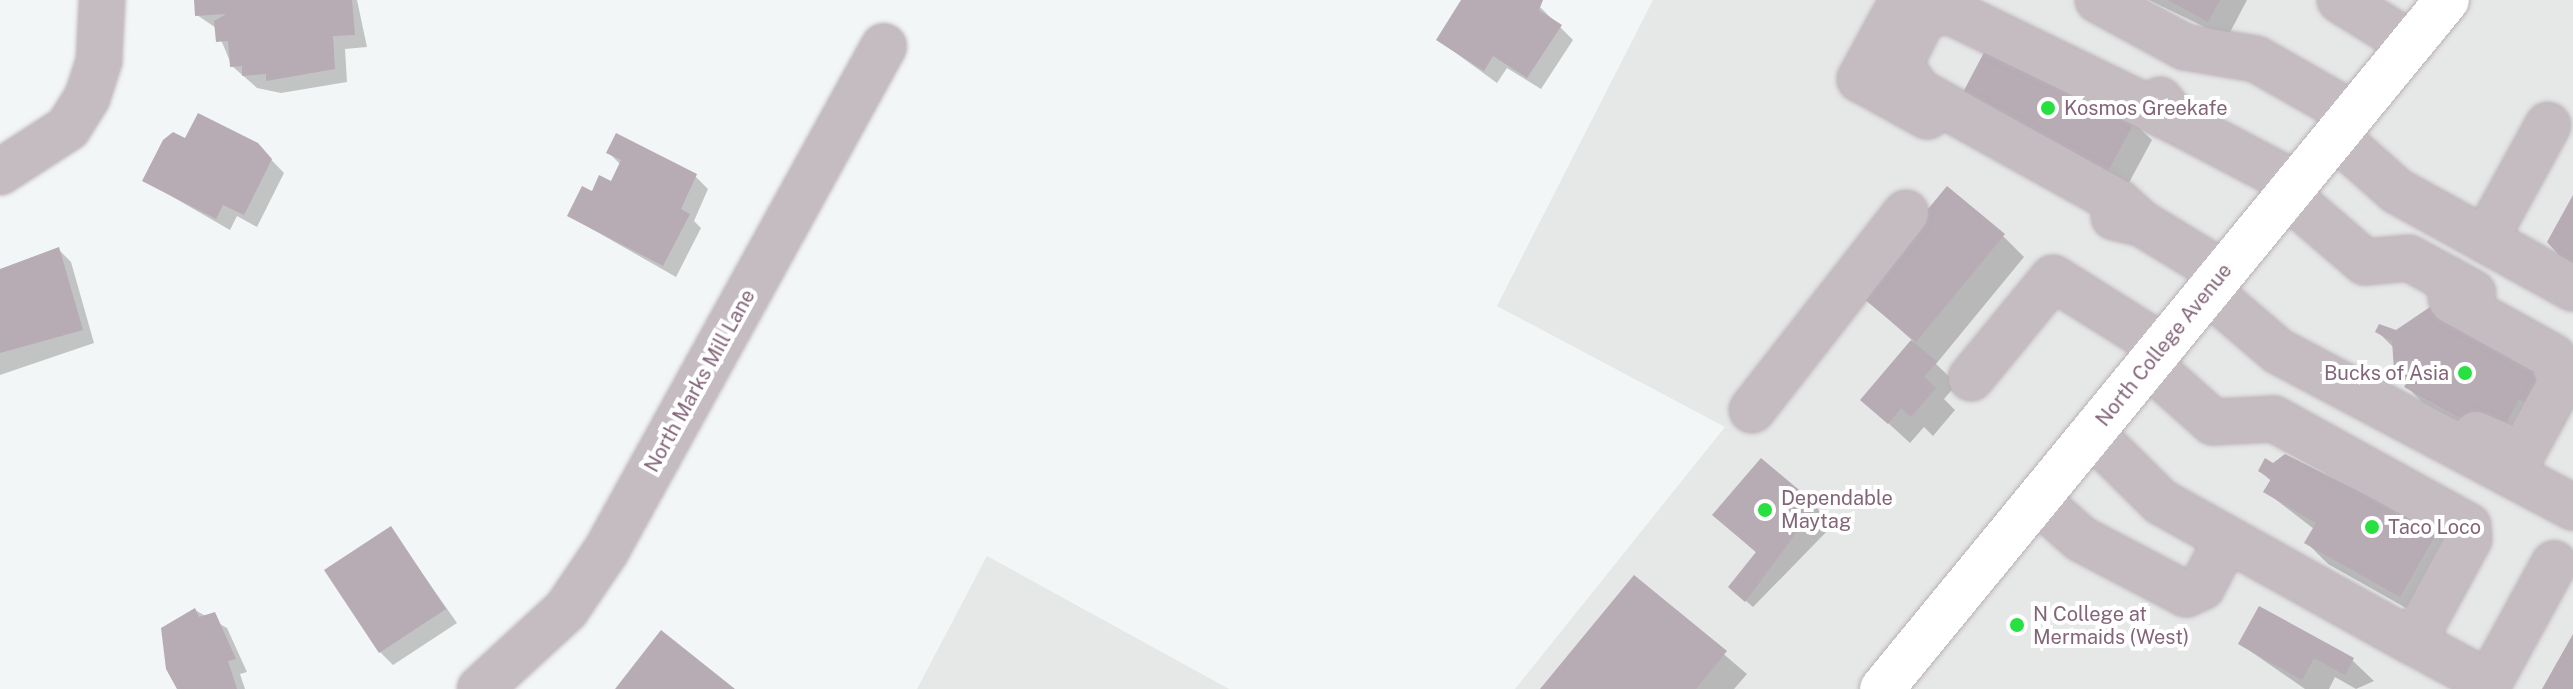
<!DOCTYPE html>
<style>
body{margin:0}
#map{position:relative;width:2573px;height:689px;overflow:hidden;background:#f3f6f6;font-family:"Public Sans",sans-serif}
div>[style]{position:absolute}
.built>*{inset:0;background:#e6e7e7}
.shadow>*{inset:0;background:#0003}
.building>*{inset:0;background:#b7abb4}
.roads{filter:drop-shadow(0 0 2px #b9b0b6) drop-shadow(0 0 2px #b9b0b6)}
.minor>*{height:44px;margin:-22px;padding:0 22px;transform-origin:22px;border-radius:22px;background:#c5bcc2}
.major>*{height:44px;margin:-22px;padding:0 22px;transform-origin:22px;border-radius:22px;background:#fff}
.dots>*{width:22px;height:22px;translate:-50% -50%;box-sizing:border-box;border:4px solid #fff;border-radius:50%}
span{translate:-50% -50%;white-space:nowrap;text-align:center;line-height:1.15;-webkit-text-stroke:8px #fff;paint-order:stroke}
.poi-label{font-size:20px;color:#836579}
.left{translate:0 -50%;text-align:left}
.right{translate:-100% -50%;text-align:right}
.street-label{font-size:20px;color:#836579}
</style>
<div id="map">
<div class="built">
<div style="clip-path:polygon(1653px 0,2573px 0,2573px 689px,1515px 689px,1725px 427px,1497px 306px)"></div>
<div style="clip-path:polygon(987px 556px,1229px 689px,917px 689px)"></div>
</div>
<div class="shadow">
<div style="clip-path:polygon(196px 0,357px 0,367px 47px,345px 49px,347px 82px,281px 93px,257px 88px,232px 66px,216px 28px,197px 15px)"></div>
<div style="clip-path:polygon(1464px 0,1533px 0,1573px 40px,1541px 89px,1507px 68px,1497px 83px,1438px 40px)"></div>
<div style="clip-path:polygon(2149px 0,2247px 0,2227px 38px)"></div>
<div style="clip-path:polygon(2134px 123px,2152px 140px,2125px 190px,2048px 149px)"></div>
<div style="clip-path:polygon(186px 140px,256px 144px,284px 173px,257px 227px,237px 216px,230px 230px,145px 181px)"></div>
<div style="clip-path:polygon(608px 152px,695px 176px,708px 189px,694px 221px,701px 228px,676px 277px,569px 216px,612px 184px,621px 165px)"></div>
<div style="clip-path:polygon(2003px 236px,2024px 257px,1936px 364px,1957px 384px,1944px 399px,1955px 410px,1933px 436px,1924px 427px,1910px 443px,1863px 400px,1913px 341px,1860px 294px)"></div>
<div style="clip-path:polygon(58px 249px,71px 262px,94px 343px,0 375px,0 273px)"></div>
<div style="clip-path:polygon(2378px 332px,2542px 356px,2556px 391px,2572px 408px,2561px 429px,2541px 418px,2519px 459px,2428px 408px,2407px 387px,2395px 349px)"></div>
<div style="clip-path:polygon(2260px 471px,2437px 532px,2458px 553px,2422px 617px,2328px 564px,2307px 543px,2314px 529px,2266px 492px,2272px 482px)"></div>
<div style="clip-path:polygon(1816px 507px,1833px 525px,1753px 607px,1737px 593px,1758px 554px,1733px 532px)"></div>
<div style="clip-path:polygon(391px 529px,457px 623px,393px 665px,380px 652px)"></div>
<div style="clip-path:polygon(1634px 578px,1747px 674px,1734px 689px,1543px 689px)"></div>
<div style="clip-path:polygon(195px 610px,227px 628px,247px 672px,240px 674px,245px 689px,177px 689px)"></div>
<div style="clip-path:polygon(2240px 644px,2352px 660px,2374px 681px,2356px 689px,2335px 677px,2329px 689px,2305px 689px)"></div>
</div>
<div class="building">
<div style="clip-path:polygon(194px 0,352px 0,355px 35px,333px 36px,335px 69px,266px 81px,266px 74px,242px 76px,242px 66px,230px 67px,228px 41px,216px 42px,214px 21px,226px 14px,195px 16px)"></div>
<div style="clip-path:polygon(1461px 0,1543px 0,1539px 10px,1562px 25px,1527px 78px,1493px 56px,1484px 71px,1436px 40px)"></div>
<div style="clip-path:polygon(2168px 0,2220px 0,2208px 22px)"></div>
<div style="clip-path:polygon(1989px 43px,2135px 121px,2107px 173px,1961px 96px)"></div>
<div style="clip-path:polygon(198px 113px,258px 143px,272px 159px,244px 215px,223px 205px,216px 219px,142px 181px,163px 140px,173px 132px,185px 138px)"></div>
<div style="clip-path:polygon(616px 133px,697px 174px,681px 209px,690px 214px,663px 266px,567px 216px,582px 186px,592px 191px,599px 175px,611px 181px,621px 160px,606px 153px)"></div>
<div style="clip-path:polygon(1947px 186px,2005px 234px,1916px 342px,1858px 294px)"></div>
<div style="clip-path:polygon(2573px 195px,2573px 271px,2547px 242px)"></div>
<div style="clip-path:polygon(59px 247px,83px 330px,0 353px,0 269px)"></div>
<div style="clip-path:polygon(2430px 307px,2543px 354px,2532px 375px,2552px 385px,2539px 410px,2519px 399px,2498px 439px,2404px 387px,2409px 379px,2394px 370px,2392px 341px,2375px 332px,2379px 324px,2396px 330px)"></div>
<div style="clip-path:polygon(1911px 340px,1937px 362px,1924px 377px,1936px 388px,1911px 417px,1901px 408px,1888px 424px,1860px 400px)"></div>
<div style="clip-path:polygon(2285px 454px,2438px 531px,2400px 597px,2304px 543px,2316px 523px,2263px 492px,2271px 479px,2258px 471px,2265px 458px,2273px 463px)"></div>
<div style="clip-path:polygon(1761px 458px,1817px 505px,1745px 602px,1728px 587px,1756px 552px,1712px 515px)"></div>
<div style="clip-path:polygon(391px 526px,446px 609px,379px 653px,324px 570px)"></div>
<div style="clip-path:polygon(1634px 575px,1727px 651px,1696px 689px,1540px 689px)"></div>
<div style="clip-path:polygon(2259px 606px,2354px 658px,2345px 675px,2314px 658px,2302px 680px,2238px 644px)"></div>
<div style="clip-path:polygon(195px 608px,199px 617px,215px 612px,236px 659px,228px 661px,237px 689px,177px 689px,166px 669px,161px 628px)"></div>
<div style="clip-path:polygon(661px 630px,735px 689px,615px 689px)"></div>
<div style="clip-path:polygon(2573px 634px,2573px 689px,2542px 689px)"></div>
</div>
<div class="roads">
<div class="minor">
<div style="left:2098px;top:0;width:99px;rotate:28.4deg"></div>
<div style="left:2185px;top:47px;width:72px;rotate:9.6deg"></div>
<div style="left:2256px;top:59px;width:112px;rotate:29.6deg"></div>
<div style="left:2340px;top:0;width:84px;rotate:31.8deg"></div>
<div style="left:1898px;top:9px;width:80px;rotate:118.5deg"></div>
<div style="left:1860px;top:79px;width:77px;rotate:28.9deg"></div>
<div style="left:2160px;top:100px;width:28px;rotate:51deg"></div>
<div style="left:2178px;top:122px;width:133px;rotate:27.7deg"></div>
<div style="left:2335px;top:136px;width:83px;rotate:41.6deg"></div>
<div style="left:2397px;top:191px;width:201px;rotate:28.9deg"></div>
<div style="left:0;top:172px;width:81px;rotate:-32.9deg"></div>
<div style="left:68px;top:128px;width:36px;rotate:-58deg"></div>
<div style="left:87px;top:98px;width:40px;rotate:-72deg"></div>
<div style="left:99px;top:60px;width:60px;rotate:-87.1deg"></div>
<div style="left:2287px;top:195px;width:103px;rotate:40.7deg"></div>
<div style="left:2365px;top:262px;width:44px;rotate:-5.2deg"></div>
<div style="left:2409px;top:258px;width:73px;rotate:28.7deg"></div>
<div style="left:2114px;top:217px;width:28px;rotate:13deg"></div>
<div style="left:2141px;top:223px;width:96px;rotate:31.4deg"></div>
<div style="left:2141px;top:223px;width:31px;rotate:-138deg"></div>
<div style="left:2118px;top:202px;width:229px;rotate:-151deg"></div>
<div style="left:1918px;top:91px;width:32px;rotate:-124deg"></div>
<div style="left:1900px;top:64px;width:45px;rotate:-63.4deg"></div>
<div style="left:1920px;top:24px;width:16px;rotate:-45deg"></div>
<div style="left:1931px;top:13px;width:20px;rotate:-3deg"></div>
<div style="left:1951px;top:12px;width:252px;rotate:25.9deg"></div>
<div style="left:2485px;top:240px;width:131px;rotate:-61.3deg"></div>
<div style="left:2448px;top:279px;width:22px;rotate:80deg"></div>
<div style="left:2452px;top:301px;width:115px;rotate:29deg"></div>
<div style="left:2553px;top:357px;width:28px;rotate:75deg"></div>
<div style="left:2560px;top:384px;width:80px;rotate:118.5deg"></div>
<div style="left:2522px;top:454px;width:50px;rotate:-156.5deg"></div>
<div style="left:2208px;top:291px;width:92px;rotate:40.6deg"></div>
<div style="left:2278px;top:351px;width:334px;rotate:27.9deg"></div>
<div style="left:1971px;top:378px;width:129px;rotate:-50.6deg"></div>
<div style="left:2053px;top:278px;width:130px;rotate:32.1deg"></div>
<div style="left:1752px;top:410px;width:250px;rotate:-52deg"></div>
<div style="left:2092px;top:434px;width:97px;rotate:44.6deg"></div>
<div style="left:2161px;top:502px;width:288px;rotate:29.1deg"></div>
<div style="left:2413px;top:642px;width:117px;rotate:-61.5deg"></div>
<div style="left:2469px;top:539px;width:13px;rotate:-94deg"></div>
<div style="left:2468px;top:526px;width:222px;rotate:-151.1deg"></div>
<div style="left:2274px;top:419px;width:61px;rotate:177.2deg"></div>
<div style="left:2213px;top:422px;width:87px;rotate:-138.3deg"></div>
<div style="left:2037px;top:500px;width:59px;rotate:41.6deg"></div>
<div style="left:2081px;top:539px;width:119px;rotate:27.6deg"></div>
<div style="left:2186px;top:594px;width:17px;rotate:-24deg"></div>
<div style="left:2202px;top:587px;width:54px;rotate:-62.5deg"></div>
<div style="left:2413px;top:642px;width:86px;rotate:28.3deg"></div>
<div style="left:2489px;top:683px;width:136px;rotate:-61.4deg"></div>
<div style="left:480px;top:689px;width:117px;rotate:-42.6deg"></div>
<div style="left:566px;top:610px;width:71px;rotate:-55.9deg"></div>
<div style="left:606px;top:551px;width:576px;rotate:-61.17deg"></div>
</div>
<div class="major">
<div style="left:1882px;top:689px;width:891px;rotate:-50.65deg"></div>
</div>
</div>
<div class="dots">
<div style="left:2048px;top:108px;background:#29e041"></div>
<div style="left:2465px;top:373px;background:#29e041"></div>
<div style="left:1765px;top:510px;background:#29e041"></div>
<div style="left:2372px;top:527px;background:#29e041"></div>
<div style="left:2017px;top:625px;background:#29e041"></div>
</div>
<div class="poi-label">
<span class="left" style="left:2064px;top:108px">Kosmos Greekafe</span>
<span class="right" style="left:2449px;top:373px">Bucks of Asia</span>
<span class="left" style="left:1781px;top:510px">Dependable<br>Maytag</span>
<span class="left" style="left:2388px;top:527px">Taco Loco</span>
<span class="left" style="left:2033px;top:626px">N College at<br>Mermaids (West)</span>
</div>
<div class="street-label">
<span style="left:2164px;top:345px;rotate:-51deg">North College Avenue</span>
<span style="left:700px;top:381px;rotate:-61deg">North Marks Mill Lane</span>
</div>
</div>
